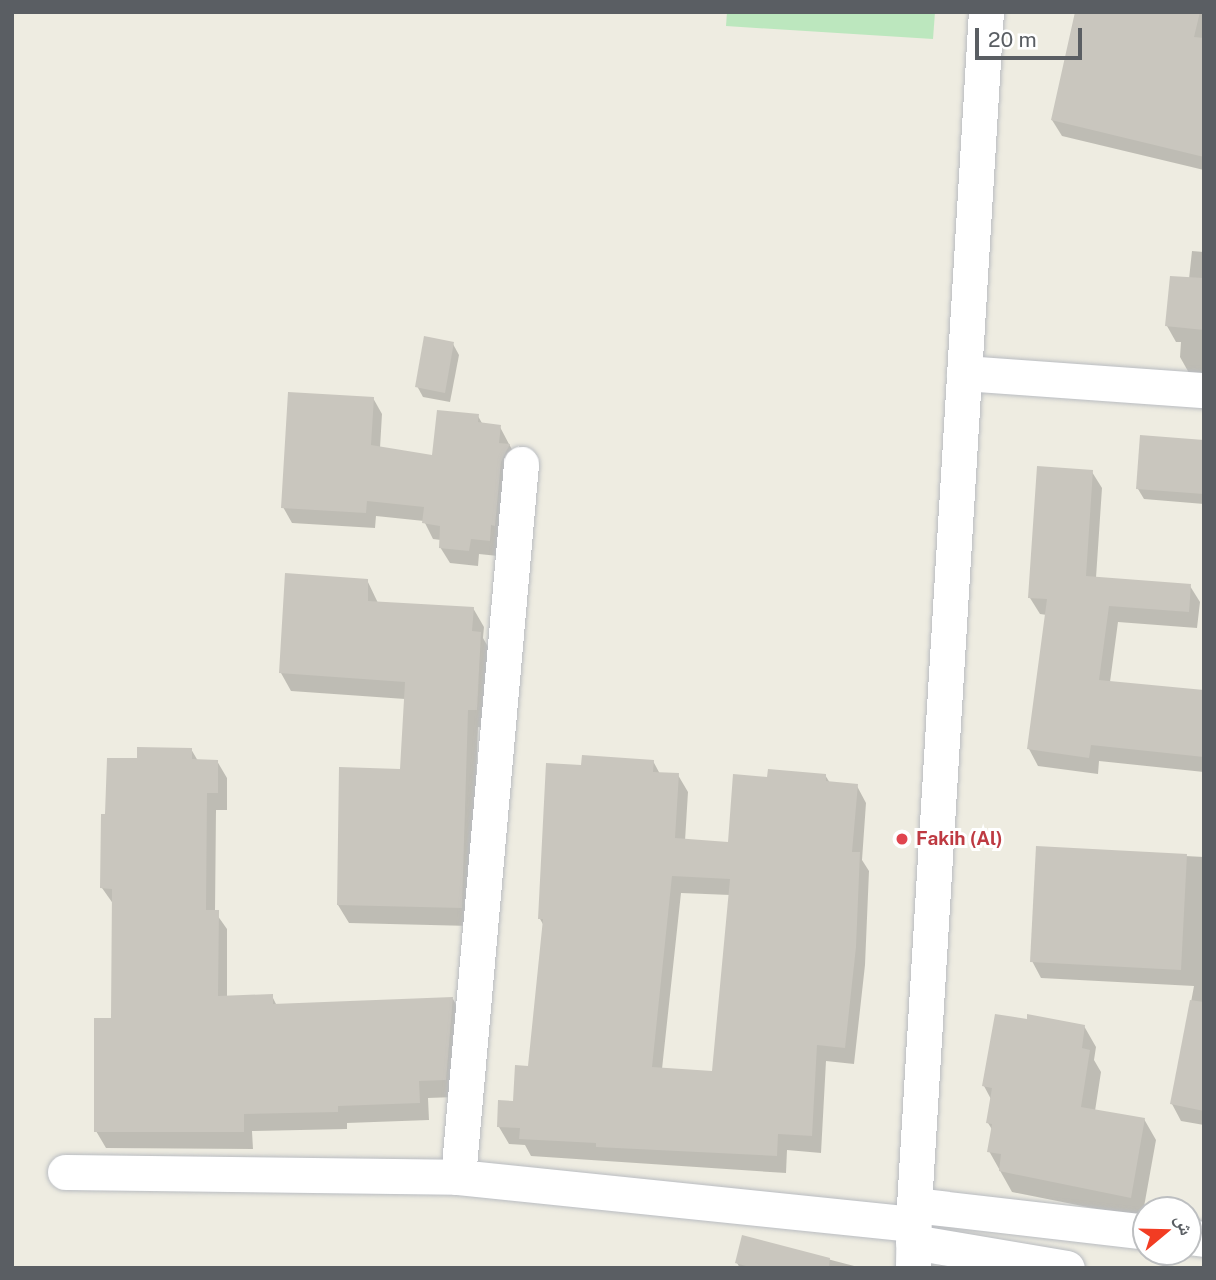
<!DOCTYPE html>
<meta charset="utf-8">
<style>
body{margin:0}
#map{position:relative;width:1216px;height:1280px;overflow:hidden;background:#eeece1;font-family:"Public Sans","Noto Naskh Arabic",sans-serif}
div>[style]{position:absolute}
.green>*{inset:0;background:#bce7be}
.shadow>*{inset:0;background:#0003}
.building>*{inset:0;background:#c9c6be}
.roads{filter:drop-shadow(0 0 2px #b9bcc1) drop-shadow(0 0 2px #b9bcc1)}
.street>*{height:35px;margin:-17.5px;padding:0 17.5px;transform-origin:17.5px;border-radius:17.5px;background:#fff}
.dots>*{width:19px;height:19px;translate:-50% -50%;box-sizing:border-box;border:4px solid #fff;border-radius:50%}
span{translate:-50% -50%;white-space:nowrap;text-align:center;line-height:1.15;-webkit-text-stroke:6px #fff;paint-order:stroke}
.health-label{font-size:19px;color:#be3a42;font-weight:700}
.left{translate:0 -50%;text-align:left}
.frame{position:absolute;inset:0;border:14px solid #5a5e63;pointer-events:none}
.north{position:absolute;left:1132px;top:1196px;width:70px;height:70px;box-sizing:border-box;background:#fff;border:2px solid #bdbfc1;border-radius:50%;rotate:71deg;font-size:19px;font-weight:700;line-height:28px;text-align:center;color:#5a5e63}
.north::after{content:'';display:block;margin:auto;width:24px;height:32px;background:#f23c23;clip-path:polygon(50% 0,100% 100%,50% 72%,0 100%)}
.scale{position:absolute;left:975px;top:28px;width:107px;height:32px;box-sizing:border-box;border:4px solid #5a5e63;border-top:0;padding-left:9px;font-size:21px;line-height:24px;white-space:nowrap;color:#5a5e63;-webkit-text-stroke:5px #fff;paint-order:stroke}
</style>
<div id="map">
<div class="green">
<div style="clip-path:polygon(727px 12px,935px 12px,933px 39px,726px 26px)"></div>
</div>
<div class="shadow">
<div style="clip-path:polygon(1076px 12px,1202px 12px,1204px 170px,1062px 136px,1052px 120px)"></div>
<div style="clip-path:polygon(1192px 251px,1204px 252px,1204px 375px,1189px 373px,1180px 357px,1181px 342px,1176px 342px,1167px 326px,1189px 279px)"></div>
<div style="clip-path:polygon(453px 344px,459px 355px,450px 402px,423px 397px,417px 386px)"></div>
<div style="clip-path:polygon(373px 398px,382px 414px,380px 448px,433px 457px,478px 416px,483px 425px,500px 427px,518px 461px,498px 556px,479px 554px,478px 566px,450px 563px,440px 547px,441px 540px,433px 539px,424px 521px,376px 516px,375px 528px,292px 523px,283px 507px)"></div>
<div style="clip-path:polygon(1204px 442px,1204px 504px,1144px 499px,1138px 489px)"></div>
<div style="clip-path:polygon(1092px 472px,1102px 488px,1096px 578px,1190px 586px,1200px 602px,1197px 628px,1118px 622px,1110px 682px,1204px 692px,1204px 772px,1099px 761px,1098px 774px,1038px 766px,1029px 749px,1047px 615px,1040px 614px,1030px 598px)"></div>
<div style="clip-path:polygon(367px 580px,378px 603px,473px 608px,484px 627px,483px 638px,491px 652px,487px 728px,478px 727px,471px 926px,349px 923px,338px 905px,402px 771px,405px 699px,291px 691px,281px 673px)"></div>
<div style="clip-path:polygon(191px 749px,198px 761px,217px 761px,227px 778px,227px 810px,216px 810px,215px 912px,227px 929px,227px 997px,272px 996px,277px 1006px,453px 999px,462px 1016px,455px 1097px,428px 1098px,429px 1120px,347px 1123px,347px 1129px,252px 1131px,253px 1149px,106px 1148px,96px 1131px,113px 1020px,114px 905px,102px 888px,107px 816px,138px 760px)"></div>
<div style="clip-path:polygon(evenodd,653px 761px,660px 774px,678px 775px,688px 792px,685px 841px,730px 844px,769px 779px,825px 775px,830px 783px,857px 786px,866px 803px,862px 860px,869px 871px,865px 965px,854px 1064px,826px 1061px,821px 1153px,787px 1150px,786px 1173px,531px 1156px,525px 1145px,509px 1144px,499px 1127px,514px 1103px,530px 1068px,544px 926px,540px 919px,583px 767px,653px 761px,681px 893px,730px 895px,714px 1072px,662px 1069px,681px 893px)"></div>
<div style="clip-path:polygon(1038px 848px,1204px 857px,1204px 1125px,1181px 1121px,1172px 1104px,1194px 986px,1041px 978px,1032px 961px)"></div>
<div style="clip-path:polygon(1084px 1026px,1096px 1047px,1094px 1060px,1101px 1072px,1095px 1111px,1144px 1119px,1156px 1140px,1142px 1218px,1012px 1192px,989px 1151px,993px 1131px,988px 1123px,992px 1101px,984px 1086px)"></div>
<div style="clip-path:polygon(743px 1237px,858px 1267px,859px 1268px,740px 1268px,737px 1263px)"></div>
</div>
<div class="building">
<div style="clip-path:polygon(1075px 12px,1200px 12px,1194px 37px,1204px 38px,1204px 157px,1051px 120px)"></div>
<div style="clip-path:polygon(1170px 276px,1204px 278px,1204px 330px,1165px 326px)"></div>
<div style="clip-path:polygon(424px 336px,454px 342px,445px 393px,415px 387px)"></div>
<div style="clip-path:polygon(288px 392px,374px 397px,371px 445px,432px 455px,437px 410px,479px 414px,478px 422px,501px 425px,499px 443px,510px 444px,501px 462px,495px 526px,491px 525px,490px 541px,471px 539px,469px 551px,439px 548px,440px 526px,422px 523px,424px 507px,367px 501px,366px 513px,281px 508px)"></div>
<div style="clip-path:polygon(1140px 435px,1204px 440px,1204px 494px,1136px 489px)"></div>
<div style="clip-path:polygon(1037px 466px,1093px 470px,1086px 576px,1191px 584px,1189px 612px,1109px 606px,1099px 680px,1204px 690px,1204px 757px,1091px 745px,1089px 758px,1027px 749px,1047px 599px,1028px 598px)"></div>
<div style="clip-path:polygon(285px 573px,368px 579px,368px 601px,474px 607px,472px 631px,481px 632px,477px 710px,468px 710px,462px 908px,337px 905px,339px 767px,400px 769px,405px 682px,279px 673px)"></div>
<div style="clip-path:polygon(137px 747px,192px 748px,192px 759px,218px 760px,218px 793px,207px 793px,206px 910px,219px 910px,218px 996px,273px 994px,273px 1004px,453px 997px,446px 1080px,419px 1081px,420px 1103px,338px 1106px,338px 1112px,244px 1114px,244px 1132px,94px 1132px,94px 1018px,111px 1018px,112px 889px,100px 888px,101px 814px,105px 814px,107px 758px,137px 758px)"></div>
<div style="clip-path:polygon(evenodd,582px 755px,654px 760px,653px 772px,679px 773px,675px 838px,728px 842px,733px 774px,767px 777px,768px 769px,826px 774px,826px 781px,858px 784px,852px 852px,860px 852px,856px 947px,845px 1048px,817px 1045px,812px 1136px,778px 1134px,777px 1156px,596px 1147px,596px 1143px,519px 1139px,520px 1128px,497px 1127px,498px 1100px,513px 1101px,515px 1065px,528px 1066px,543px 919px,538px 919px,546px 763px,581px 765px,582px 755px,672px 876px,730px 879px,712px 1071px,652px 1067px,672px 876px)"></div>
<div style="clip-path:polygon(1036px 846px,1187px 854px,1181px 970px,1030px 962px)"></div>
<div style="clip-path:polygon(1190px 1000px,1204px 1002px,1204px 1111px,1170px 1104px)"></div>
<div style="clip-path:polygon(995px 1014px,1027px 1019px,1027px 1014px,1085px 1025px,1082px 1048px,1090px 1050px,1081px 1107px,1145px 1118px,1131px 1198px,999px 1171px,1001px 1154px,987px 1152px,992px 1124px,986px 1123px,992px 1088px,982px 1086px)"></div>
<div style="clip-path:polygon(742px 1235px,830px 1258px,829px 1268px,753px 1268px,735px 1263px)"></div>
</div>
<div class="roads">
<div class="street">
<div style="left:964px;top:373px;width:241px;rotate:4.1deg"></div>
<div style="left:65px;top:1172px;width:393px;rotate:0.7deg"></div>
<div style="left:458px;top:1177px;width:457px;rotate:5.9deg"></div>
<div style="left:458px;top:1177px;width:716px;rotate:-84.95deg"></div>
<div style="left:914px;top:1205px;width:234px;rotate:6.6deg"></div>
<div style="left:1188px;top:1237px;width:16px;rotate:7deg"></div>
<div style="left:913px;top:1242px;width:156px;rotate:9.6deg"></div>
<div style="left:913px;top:1268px;width:63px;rotate:-89.1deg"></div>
<div style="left:914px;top:1205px;width:1195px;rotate:-86.55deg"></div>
</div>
</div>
<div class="dots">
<div style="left:902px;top:839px;background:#e0444e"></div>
</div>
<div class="health-label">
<span class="left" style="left:916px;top:839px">Fakih (Al)</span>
</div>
<div class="frame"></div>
<div class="north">ش</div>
<div class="scale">20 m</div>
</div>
